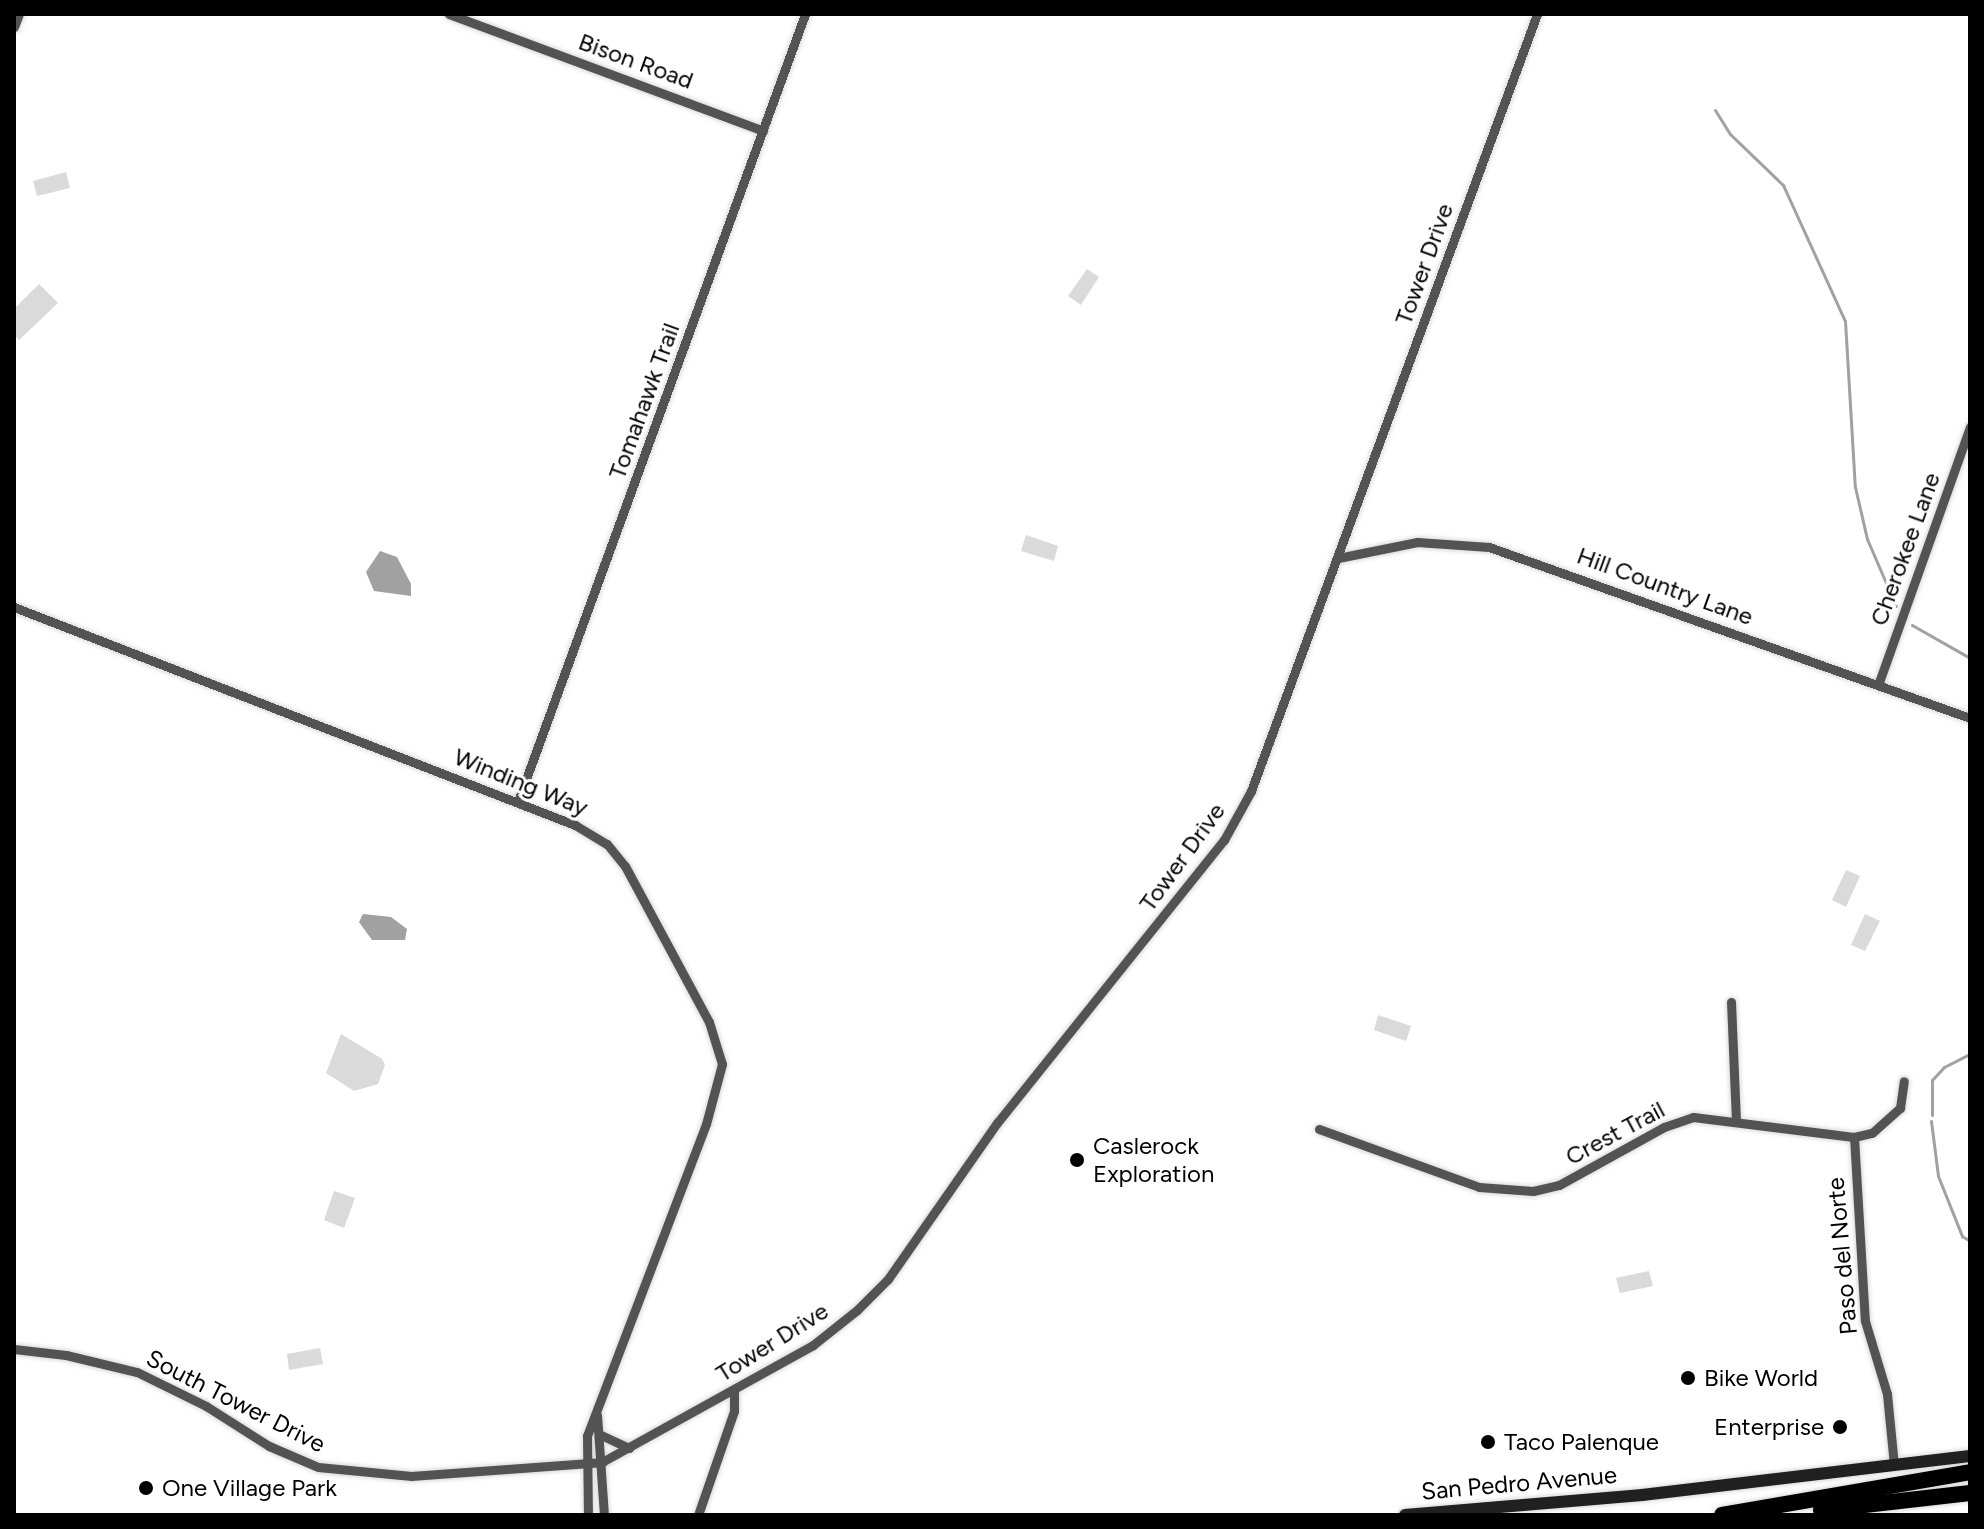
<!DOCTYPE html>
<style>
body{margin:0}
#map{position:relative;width:1984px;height:1529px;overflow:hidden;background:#fff;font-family:Figtree,sans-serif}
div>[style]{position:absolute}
.green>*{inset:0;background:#dadada}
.water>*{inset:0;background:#a1a1a1}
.stream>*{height:3px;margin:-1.5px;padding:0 1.5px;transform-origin:1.5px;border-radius:1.5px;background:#a1a1a1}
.roads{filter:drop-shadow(0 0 2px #dbdbdb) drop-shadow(0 0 2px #dbdbdb)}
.street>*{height:9px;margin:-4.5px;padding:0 4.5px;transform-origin:4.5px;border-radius:4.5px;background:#535353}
.secondary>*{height:12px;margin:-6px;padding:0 6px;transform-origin:6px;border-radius:6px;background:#202020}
.highway>*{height:16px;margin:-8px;padding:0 8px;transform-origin:8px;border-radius:8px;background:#000}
.dots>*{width:22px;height:22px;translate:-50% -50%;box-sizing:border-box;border:4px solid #fff;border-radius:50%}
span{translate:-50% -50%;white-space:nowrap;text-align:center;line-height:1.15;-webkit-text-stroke:6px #fff;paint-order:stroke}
.street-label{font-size:24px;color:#000}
.poi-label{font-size:24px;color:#000}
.left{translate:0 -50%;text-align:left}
.right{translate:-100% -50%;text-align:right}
.frame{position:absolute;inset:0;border:16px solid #000;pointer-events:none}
</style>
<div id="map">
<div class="green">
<div style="clip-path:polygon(66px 172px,70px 188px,37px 196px,33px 181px)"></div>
<div style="clip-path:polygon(1087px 269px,1099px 277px,1081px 305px,1068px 296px)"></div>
<div style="clip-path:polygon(39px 284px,58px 303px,19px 340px,14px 334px,14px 309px)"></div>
<div style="clip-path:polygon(1026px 535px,1058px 546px,1054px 561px,1021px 551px)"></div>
<div style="clip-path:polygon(1846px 870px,1860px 876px,1846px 907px,1832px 900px)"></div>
<div style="clip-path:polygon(1865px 914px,1880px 921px,1865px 951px,1851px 945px)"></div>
<div style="clip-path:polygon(1378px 1015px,1411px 1026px,1406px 1041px,1374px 1030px)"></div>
<div style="clip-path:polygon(341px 1034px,382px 1059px,385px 1065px,378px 1084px,354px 1091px,326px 1073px)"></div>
<div style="clip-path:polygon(334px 1191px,355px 1198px,344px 1228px,324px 1220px)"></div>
<div style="clip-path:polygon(1649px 1271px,1653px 1286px,1620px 1293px,1616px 1278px)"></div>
<div style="clip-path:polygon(320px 1348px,323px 1364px,289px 1370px,287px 1354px)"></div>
</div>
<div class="water">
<div style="clip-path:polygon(380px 551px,397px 557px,411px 584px,411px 596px,374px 591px,366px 572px)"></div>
<div style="clip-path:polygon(363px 914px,391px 917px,407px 929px,405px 940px,372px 940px,359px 922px)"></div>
</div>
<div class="stream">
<div style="left:1715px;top:110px;width:28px;rotate:58deg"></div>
<div style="left:1730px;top:134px;width:74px;rotate:43.9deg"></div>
<div style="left:1783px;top:185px;width:149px;rotate:65.5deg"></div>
<div style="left:1845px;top:321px;width:166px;rotate:86.6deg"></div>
<div style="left:1855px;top:487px;width:53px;rotate:77deg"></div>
<div style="left:1867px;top:539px;width:73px;rotate:66.6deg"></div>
<div style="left:1912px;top:625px;width:67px;rotate:29.6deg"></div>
<div style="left:1932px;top:1115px;width:35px;rotate:-90deg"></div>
<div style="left:1932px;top:1080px;width:18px;rotate:-47deg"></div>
<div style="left:1944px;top:1067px;width:29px;rotate:-27deg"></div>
<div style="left:1931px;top:1121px;width:55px;rotate:82.7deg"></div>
<div style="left:1938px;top:1176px;width:65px;rotate:68.2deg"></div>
<div style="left:1962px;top:1236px;width:9px;rotate:32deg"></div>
</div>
<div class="roads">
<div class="street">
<div style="left:449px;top:14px;width:335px;rotate:20.4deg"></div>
<div style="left:14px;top:27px;width:14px;rotate:-69deg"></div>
<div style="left:1338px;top:558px;width:81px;rotate:-11.4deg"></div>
<div style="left:1417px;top:542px;width:72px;rotate:4deg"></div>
<div style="left:1489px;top:547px;width:510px;rotate:19.57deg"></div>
<div style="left:14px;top:607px;width:602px;rotate:21.24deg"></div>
<div style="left:575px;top:825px;width:37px;rotate:31deg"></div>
<div style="left:607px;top:844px;width:28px;rotate:51deg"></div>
<div style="left:625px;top:866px;width:177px;rotate:61.7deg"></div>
<div style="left:709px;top:1022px;width:44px;rotate:72.8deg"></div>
<div style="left:722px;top:1064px;width:62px;rotate:104.9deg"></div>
<div style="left:706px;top:1124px;width:334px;rotate:110.9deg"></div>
<div style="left:587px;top:1436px;width:79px;rotate:89.3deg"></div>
<div style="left:1878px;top:685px;width:274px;rotate:-70.4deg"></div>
<div style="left:518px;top:801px;width:838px;rotate:-69.96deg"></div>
<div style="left:1731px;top:1002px;width:117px;rotate:87.6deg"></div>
<div style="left:1319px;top:1129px;width:170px;rotate:19.9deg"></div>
<div style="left:1479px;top:1187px;width:54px;rotate:4.2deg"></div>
<div style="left:1533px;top:1191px;width:27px;rotate:-13deg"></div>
<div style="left:1559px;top:1185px;width:120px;rotate:-28.9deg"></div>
<div style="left:1664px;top:1127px;width:31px;rotate:-19deg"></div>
<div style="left:1693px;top:1117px;width:162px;rotate:7.1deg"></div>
<div style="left:1854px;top:1137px;width:18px;rotate:-13deg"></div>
<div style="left:1872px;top:1133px;width:38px;rotate:-42deg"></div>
<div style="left:1900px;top:1108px;width:27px;rotate:-82deg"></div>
<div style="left:1854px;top:1137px;width:184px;rotate:86.6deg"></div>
<div style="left:1865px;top:1321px;width:76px;rotate:73.2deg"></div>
<div style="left:1887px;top:1394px;width:71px;rotate:84.4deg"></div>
<div style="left:14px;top:1349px;width:52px;rotate:6.6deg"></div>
<div style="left:66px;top:1355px;width:73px;rotate:13.5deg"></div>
<div style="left:137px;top:1372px;width:77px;rotate:26.2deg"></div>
<div style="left:206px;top:1406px;width:75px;rotate:32.4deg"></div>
<div style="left:269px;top:1446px;width:53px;rotate:23.2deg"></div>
<div style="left:318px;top:1467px;width:94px;rotate:5.5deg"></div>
<div style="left:412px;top:1476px;width:191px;rotate:-4.2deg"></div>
<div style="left:602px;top:1462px;width:241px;rotate:-29deg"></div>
<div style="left:813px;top:1345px;width:56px;rotate:-38.5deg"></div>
<div style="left:857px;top:1310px;width:44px;rotate:-45deg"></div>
<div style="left:888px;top:1279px;width:190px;rotate:-55.1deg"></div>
<div style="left:997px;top:1123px;width:363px;rotate:-51.3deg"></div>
<div style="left:1224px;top:840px;width:56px;rotate:-61.1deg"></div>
<div style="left:1251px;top:791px;width:828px;rotate:-69.79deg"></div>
<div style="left:597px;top:1415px;width:100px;rotate:86deg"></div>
<div style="left:601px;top:1435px;width:31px;rotate:25deg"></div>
<div style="left:698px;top:1515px;width:110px;rotate:-70.9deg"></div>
<div style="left:734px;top:1411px;width:20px;rotate:-90deg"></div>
</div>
<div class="secondary">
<div style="left:1405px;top:1515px;width:238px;rotate:-4.8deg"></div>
<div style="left:1642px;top:1495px;width:330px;rotate:-6.8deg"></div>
</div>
<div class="highway">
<div style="left:1821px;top:1510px;width:150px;rotate:-6.5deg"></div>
<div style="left:1722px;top:1515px;width:252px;rotate:-9.8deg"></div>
</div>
</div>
<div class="dots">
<div style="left:1077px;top:1160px;background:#000"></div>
<div style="left:1688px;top:1378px;background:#000"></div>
<div style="left:1840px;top:1427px;background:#000"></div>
<div style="left:1488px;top:1442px;background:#000"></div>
<div style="left:146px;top:1488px;background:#000"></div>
</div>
<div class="street-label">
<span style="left:636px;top:61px;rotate:20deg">Bison Road</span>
<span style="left:1424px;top:264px;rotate:-70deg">Tower Drive</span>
<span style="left:644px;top:401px;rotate:-70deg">Tomahawk Trail</span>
<span style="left:1905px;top:549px;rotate:-70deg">Cherokee Lane</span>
<span style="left:1665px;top:586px;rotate:20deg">Hill Country Lane</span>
<span style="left:521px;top:782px;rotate:22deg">Winding Way</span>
<span style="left:1182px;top:857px;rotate:-54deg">Tower Drive</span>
<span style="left:1615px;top:1133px;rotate:-28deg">Crest Trail</span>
<span style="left:1842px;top:1256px;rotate:-95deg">Paso del Norte</span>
<span style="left:772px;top:1342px;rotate:-32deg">Tower Drive</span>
<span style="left:236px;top:1401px;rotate:27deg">South Tower Drive</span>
<span style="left:1519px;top:1483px;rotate:-5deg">San Pedro Avenue</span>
</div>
<div class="poi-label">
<span class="left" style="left:1093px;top:1160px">Caslerock<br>Exploration</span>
<span class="left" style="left:1704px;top:1378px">Bike World</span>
<span class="right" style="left:1824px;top:1427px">Enterprise</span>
<span class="left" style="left:1504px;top:1442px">Taco Palenque</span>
<span class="left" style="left:162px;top:1488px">One Village Park</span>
</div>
<div class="frame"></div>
</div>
